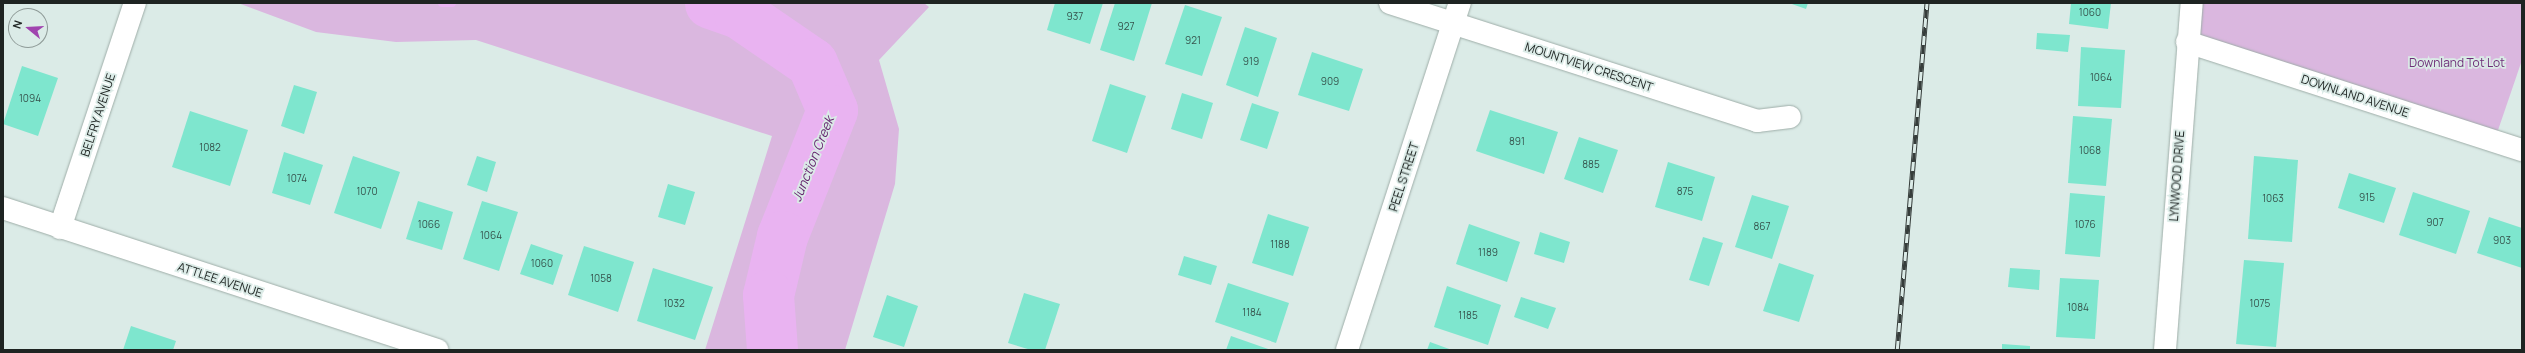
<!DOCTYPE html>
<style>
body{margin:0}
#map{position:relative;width:2525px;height:353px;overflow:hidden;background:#dbebe7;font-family:Manrope,sans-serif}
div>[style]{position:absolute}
.green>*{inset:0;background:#dab7df}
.stream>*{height:8px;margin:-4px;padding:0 4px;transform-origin:4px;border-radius:4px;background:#e9b3f1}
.river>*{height:51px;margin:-25.5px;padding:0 25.5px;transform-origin:25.5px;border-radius:25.5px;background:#e9b3f1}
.building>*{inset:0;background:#7ee6ce}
.roads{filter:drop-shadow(0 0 1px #9eada8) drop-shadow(0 0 1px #9eada8)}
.minor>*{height:22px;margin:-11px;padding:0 11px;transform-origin:11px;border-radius:11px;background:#fff}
.tertiary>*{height:22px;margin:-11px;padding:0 11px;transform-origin:11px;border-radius:11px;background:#fff}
.rail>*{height:4.5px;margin-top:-2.25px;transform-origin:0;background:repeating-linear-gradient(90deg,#dbebe7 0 9px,#363d3b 0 18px);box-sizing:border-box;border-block:1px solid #363d3b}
span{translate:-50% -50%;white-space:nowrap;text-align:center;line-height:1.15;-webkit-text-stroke:3.5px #dbebe7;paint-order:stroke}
.number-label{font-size:10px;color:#36544d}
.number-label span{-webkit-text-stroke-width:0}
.park-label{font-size:12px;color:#6e2e78}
.street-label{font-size:12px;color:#1e2422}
.water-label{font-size:13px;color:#65256f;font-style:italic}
.frame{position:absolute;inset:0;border:4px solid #1e2422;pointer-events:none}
.north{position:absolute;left:8px;top:8px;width:40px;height:40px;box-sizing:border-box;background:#dbebe7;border:1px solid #8f9b98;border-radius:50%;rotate:288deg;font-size:11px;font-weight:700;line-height:16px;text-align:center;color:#1e2422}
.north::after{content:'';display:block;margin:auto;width:14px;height:18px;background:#a044af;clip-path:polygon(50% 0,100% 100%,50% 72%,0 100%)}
</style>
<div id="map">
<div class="green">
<div style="clip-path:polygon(238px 3px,924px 3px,929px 7px,879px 60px,899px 129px,895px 184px,845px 350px,705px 350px,772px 136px,476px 40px,396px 42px,316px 32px)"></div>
<div style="clip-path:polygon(2195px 3px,2522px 3px,2522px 60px,2495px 139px,2191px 40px)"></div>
</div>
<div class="stream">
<div style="left:442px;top:3px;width:10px"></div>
</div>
<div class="river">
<div style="left:710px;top:3px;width:31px;rotate:19deg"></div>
<div style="left:739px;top:13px;width:88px;rotate:34.4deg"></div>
<div style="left:812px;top:63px;width:51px;rotate:66.9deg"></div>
<div style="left:832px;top:110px;width:136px;rotate:111.6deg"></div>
<div style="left:782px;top:236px;width:61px;rotate:103.3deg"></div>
<div style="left:768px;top:295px;width:55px;rotate:85.8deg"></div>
</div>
<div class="building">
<div style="clip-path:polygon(1055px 3px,1103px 3px,1090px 44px,1047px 30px)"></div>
<div style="clip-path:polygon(1115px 3px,1152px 3px,1134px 61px,1100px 50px)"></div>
<div style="clip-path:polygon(1789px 3px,1808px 3px,1806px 9px)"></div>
<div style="clip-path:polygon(2071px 3px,2111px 3px,2108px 29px,2069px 24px)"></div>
<div style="clip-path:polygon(1185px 5px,1222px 17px,1202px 76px,1165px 64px)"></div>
<div style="clip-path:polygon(1245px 27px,1277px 38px,1258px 97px,1226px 85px)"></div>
<div style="clip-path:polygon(2037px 33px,2070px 35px,2068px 52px,2036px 49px)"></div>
<div style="clip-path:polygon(2081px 47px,2125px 50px,2121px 108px,2078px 106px)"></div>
<div style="clip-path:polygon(1312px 52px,1363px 69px,1349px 111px,1298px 95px)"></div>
<div style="clip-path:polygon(22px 66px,58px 78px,38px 136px,3px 124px)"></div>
<div style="clip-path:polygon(1110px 84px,1146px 96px,1127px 153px,1092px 141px)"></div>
<div style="clip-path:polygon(294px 85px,317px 92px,304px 134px,281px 126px)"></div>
<div style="clip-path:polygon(1182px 93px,1213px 103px,1202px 139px,1171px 129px)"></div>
<div style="clip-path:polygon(1252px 103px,1279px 112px,1267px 149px,1240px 140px)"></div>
<div style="clip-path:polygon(1490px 110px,1558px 132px,1544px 174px,1476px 151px)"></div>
<div style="clip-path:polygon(190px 111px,248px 130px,230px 186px,172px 167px)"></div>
<div style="clip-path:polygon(2073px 116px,2112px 119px,2106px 186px,2068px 183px)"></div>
<div style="clip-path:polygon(1579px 137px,1618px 150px,1603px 193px,1564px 179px)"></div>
<div style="clip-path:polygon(284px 152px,323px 165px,310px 205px,272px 193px)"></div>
<div style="clip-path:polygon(353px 156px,400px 172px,381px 229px,334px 213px)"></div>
<div style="clip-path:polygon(477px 156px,496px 162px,487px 192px,467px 185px)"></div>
<div style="clip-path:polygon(2254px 156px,2298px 160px,2292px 242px,2248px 239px)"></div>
<div style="clip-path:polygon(1668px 162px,1715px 177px,1702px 221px,1655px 207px)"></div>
<div style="clip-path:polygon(2349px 173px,2396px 188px,2384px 223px,2338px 208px)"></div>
<div style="clip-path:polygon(668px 184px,695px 192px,685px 225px,658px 217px)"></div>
<div style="clip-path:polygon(2413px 192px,2470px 211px,2456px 254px,2399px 235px)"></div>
<div style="clip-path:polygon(2070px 193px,2105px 196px,2100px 257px,2065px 254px)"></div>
<div style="clip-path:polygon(1752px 195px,1789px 206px,1772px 259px,1735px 247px)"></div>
<div style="clip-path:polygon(418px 201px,453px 212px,442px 250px,406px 239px)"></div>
<div style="clip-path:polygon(482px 201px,518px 212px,499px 271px,463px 259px)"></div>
<div style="clip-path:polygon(1268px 214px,1309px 227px,1293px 276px,1252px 263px)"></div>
<div style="clip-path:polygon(2489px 217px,2522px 228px,2522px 268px,2477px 253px)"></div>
<div style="clip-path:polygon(1469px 224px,1520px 242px,1507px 282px,1456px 264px)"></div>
<div style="clip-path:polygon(1540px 232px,1570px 242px,1564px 263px,1534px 254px)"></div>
<div style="clip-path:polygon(1703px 237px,1723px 243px,1709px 286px,1689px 280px)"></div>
<div style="clip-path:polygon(531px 244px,563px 255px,553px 285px,520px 274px)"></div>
<div style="clip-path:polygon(584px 246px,634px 262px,618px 312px,568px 295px)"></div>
<div style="clip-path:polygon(1184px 256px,1217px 266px,1211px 285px,1178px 275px)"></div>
<div style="clip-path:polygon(2244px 260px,2284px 263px,2276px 347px,2236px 344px)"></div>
<div style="clip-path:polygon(1779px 263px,1814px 275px,1799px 322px,1763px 311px)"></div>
<div style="clip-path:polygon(653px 268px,713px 287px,695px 340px,637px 321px)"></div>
<div style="clip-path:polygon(2010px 268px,2040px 270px,2039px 290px,2008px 287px)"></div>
<div style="clip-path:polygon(2060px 278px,2099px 280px,2095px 339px,2056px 337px)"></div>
<div style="clip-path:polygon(1228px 283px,1289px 303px,1276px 343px,1215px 322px)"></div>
<div style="clip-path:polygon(1447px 286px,1501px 305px,1488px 345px,1434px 327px)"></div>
<div style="clip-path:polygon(1024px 293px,1060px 304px,1045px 350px,1031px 350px,1008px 343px)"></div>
<div style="clip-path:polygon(887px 295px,918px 306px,904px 347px,873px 337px)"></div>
<div style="clip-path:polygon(1521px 297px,1556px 308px,1548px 329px,1514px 317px)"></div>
<div style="clip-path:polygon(131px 326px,176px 341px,173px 350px,123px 350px)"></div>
<div style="clip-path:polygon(1231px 336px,1271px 350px,1226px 350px)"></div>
<div style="clip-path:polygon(1430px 342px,1452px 350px,1427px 350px)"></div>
<div style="clip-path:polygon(2002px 344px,2030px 346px,2030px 350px,2002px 350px)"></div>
</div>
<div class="roads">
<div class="minor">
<div style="left:1390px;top:3px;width:386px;rotate:17.8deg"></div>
<div style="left:1757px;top:121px;width:33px;rotate:-7deg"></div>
<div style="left:2187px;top:42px;width:352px;rotate:17.9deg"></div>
<div style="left:60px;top:228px;width:237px;rotate:-71.6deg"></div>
<div style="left:1347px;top:350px;width:365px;rotate:-72deg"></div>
<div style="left:2165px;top:350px;width:348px;rotate:-85.6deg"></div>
</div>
<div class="tertiary">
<div style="left:3px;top:208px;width:457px;rotate:18.1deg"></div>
</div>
</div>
<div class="rail">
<div style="left:1897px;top:350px;width:348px;rotate:-85.1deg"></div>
</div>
<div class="number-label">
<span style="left:2090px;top:13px">1060</span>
<span style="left:1075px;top:17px">937</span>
<span style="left:1126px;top:27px">927</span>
<span style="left:1193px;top:41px">921</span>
<span style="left:1251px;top:62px">919</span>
<span style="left:2101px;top:78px">1064</span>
<span style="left:1330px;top:82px">909</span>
<span style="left:30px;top:99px">1094</span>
<span style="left:1517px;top:142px">891</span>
<span style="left:210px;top:148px">1082</span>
<span style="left:2090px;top:151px">1068</span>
<span style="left:1591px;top:165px">885</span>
<span style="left:297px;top:179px">1074</span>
<span style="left:367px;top:192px">1070</span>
<span style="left:1685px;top:192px">875</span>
<span style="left:2367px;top:198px">915</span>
<span style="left:2273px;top:199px">1063</span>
<span style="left:2435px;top:223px">907</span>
<span style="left:429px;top:225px">1066</span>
<span style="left:2085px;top:225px">1076</span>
<span style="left:1762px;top:227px">867</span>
<span style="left:491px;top:236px">1064</span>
<span style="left:2502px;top:241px">903</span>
<span style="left:1280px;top:245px">1188</span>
<span style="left:1488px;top:253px">1189</span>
<span style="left:542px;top:264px">1060</span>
<span style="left:601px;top:279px">1058</span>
<span style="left:674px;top:304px">1032</span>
<span style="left:2260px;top:304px">1075</span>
<span style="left:2078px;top:308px">1084</span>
<span style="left:1252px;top:313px">1184</span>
<span style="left:1468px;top:316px">1185</span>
</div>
<div class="park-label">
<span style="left:2457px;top:63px">Downland Tot Lot</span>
</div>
<div class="street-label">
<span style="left:1589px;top:67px;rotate:18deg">MOUNTVIEW CRESCENT</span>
<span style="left:2355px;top:96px;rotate:18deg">DOWNLAND AVENUE</span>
<span style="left:98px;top:115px;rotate:-72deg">BELFRY AVENUE</span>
<span style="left:2177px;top:176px;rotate:-86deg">LYNWOOD DRIVE</span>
<span style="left:1404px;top:177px;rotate:-72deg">PEEL STREET</span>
<span style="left:220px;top:280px;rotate:18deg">ATTLEE AVENUE</span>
</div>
<div class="water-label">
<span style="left:813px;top:159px;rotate:-68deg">Junction Creek</span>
</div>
<div class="frame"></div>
<div class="north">N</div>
</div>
